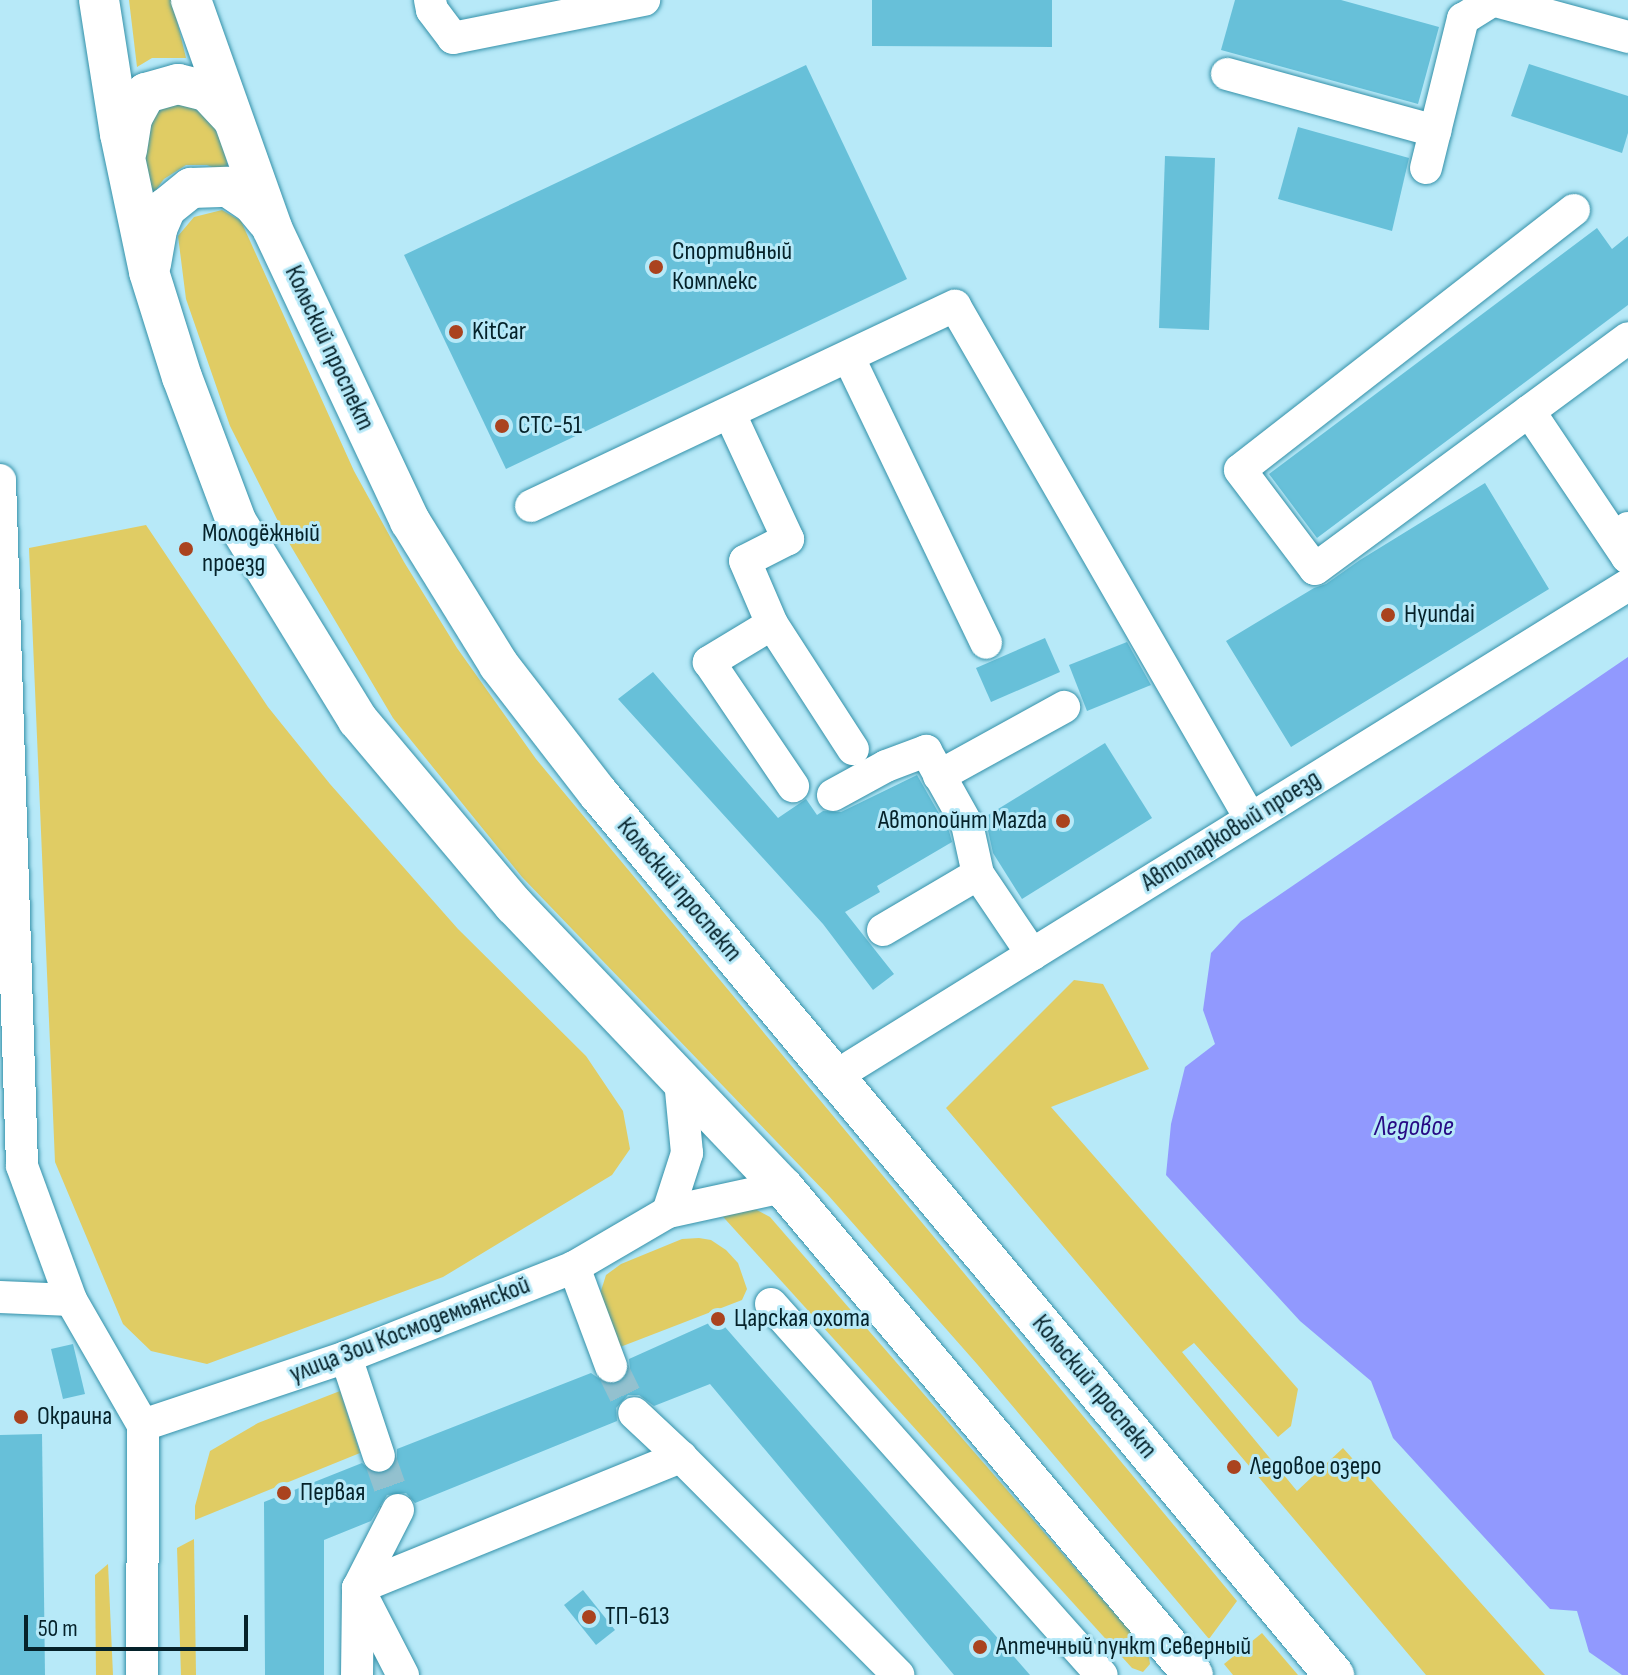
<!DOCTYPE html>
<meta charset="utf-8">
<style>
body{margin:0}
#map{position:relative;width:1628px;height:1675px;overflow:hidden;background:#b7e9f8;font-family:"Sofia Sans Condensed",sans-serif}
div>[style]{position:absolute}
.green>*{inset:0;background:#e0cc64}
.water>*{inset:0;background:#9199fe}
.building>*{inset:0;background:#67c0d9}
.minor-tunnel>*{height:32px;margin-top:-16px;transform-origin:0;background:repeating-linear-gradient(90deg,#93c1cf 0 32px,transparent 0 48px)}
.roads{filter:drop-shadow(0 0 2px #3491a9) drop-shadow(0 0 2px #3491a9)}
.minor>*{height:32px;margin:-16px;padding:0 16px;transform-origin:16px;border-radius:16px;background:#fff}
.major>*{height:40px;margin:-20px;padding:0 20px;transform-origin:20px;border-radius:20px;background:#fff}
.dots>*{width:22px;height:22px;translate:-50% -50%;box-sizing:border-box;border:4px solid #b7e9f8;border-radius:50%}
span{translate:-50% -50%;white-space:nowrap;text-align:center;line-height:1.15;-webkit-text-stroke:6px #b7e9f8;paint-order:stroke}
.poi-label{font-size:26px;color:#05222a}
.left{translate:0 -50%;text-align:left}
.right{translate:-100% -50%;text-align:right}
.street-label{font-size:26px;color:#05222a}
.water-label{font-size:28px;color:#260984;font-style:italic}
.scale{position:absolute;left:24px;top:1615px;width:224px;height:36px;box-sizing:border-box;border:4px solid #05222a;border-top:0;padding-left:10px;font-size:24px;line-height:28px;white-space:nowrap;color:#05222a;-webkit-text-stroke:6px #b7e9f8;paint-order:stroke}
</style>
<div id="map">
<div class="green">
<div style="clip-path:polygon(129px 0,172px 0,186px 58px,152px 58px,137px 67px)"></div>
<div style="clip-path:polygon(169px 102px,193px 104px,214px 115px,230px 174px,207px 165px,186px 165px,164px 179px,149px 199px,138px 146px,145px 120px)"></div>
<div style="clip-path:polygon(222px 210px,241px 221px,354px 471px,404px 562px,457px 648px,536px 759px,1237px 1601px,1209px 1639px,977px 1364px,828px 1195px,522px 877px,393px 718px,289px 543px,230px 426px,186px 299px,178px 236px,194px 217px)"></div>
<div style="clip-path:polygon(146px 525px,268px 707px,330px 784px,458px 929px,586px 1056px,623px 1111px,630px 1149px,612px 1175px,443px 1277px,207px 1364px,151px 1351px,123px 1324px,55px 1162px,29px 548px)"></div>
<div style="clip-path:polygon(1074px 980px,1103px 984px,1149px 1069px,1051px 1107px,1298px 1389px,1291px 1426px,1278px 1437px,1194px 1343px,1182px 1352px,1297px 1491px,1343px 1448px,1545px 1675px,1426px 1675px,946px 1108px)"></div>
<div style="clip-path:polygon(751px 1207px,770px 1217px,1148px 1652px,1150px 1664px,1143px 1672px,1132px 1668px,716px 1209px)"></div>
<div style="clip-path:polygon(699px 1238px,711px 1240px,726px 1250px,738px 1263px,747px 1289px,742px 1300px,615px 1349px,600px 1294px,606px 1275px,621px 1264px,682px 1239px)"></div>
<div style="clip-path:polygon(340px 1391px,360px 1453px,195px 1520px,195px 1506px,210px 1451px,258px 1423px)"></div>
<div style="clip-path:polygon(194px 1539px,196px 1675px,181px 1675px,177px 1548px)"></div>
<div style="clip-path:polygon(108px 1564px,113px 1675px,96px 1675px,95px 1575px)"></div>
<div style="clip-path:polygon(1262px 1633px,1298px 1675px,1233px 1675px,1224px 1664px)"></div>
</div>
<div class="water">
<div style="clip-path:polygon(1628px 657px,1628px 1675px,1622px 1675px,1589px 1652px,1577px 1611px,1550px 1609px,1393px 1438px,1371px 1381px,1300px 1321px,1166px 1175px,1171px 1124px,1185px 1067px,1215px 1044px,1203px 1010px,1211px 953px,1241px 921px)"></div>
</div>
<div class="building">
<div style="clip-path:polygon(872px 0,1052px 0,1052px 47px,872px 46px)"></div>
<div style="clip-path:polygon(1235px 0,1341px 0,1439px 27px,1418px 104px,1221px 50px)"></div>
<div style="clip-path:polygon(1529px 64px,1628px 96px,1628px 133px,1622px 153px,1511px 116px)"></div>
<div style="clip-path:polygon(806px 65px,907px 279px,506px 469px,404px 255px)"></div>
<div style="clip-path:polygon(1298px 127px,1409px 158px,1392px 231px,1278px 199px)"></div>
<div style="clip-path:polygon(1165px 156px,1215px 158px,1209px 330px,1159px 328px)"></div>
<div style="clip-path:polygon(1597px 228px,1612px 249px,1628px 236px,1628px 305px,1317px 538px,1269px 474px)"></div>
<div style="clip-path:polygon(1485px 483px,1549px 589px,1291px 747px,1226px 641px,1314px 588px,1326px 584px,1360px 560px)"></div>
<div style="clip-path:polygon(1045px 638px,1060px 672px,991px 702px,976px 668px)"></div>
<div style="clip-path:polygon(1127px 642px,1151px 685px,1087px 711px,1069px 665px)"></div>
<div style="clip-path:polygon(653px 672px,778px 818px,806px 799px,817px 815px,823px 811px,841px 812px,917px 775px,949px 831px,952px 842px,877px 886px,880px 892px,845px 912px,894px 974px,873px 990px,823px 924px,618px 699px)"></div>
<div style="clip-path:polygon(1105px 743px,1152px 818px,1022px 899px,993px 853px,985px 817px)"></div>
<div style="clip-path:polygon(718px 1319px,1030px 1675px,954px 1675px,710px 1384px,654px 1406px,639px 1395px,628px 1395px,616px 1408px,617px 1421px,415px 1503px,406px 1493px,387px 1495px,371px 1521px,324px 1540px,324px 1675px,265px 1675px,264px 1502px,362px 1463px,374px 1474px,386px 1474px,397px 1461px,397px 1449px,591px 1373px,607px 1384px,618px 1383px,630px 1370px,629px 1359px)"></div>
<div style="clip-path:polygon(73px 1344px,85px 1394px,63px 1399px,51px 1349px)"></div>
<div style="clip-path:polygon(42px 1434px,45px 1675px,0 1675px,0 1435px)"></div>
<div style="clip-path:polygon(583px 1590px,615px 1630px,596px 1645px,564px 1605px)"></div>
</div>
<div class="minor-tunnel">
<div style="left:611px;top:1366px;width:52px;rotate:63.9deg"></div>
<div style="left:379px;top:1456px;width:57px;rotate:70.6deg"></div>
</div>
<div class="roads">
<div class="minor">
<div style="left:430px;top:0;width:10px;rotate:79deg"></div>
<div style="left:432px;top:10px;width:35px;rotate:53deg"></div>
<div style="left:453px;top:38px;width:195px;rotate:-11.3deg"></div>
<div style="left:1492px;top:0;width:141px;rotate:15.2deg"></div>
<div style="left:1227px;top:74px;width:216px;rotate:15.3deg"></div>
<div style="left:1426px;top:168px;width:154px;rotate:-76.1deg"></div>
<div style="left:1463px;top:19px;width:34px;rotate:-32deg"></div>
<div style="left:1574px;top:210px;width:423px;rotate:142.1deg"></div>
<div style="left:1240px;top:470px;width:124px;rotate:52.9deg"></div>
<div style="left:1315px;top:569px;width:389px;rotate:-36.4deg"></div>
<div style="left:849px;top:358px;width:316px;rotate:64.3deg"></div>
<div style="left:1529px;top:411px;width:176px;rotate:56.1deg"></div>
<div style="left:1627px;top:557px;width:29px;rotate:-88deg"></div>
<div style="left:730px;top:414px;width:138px;rotate:65.1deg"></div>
<div style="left:788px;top:539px;width:48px;rotate:152.9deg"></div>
<div style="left:745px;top:561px;width:69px;rotate:66.8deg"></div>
<div style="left:772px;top:624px;width:74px;rotate:148.9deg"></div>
<div style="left:709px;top:662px;width:150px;rotate:55.9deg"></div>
<div style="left:0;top:480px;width:686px;rotate:88.16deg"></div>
<div style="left:22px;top:1166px;width:143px;rotate:69.9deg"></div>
<div style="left:71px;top:1300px;width:144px;rotate:60.1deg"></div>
<div style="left:143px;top:1425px;width:250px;rotate:90.2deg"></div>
<div style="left:531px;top:506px;width:469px;rotate:-25.3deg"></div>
<div style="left:955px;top:306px;width:591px;rotate:60.05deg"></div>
<div style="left:772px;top:624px;width:149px;rotate:57.1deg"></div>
<div style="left:939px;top:776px;width:143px;rotate:-28.9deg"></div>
<div style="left:833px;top:795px;width:60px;rotate:-28.7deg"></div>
<div style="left:886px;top:766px;width:43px;rotate:-20.6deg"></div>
<div style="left:926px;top:751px;width:84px;rotate:60.7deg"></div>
<div style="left:967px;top:824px;width:51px;rotate:77.6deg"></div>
<div style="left:883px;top:930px;width:110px;rotate:-30.5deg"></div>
<div style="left:978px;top:874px;width:97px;rotate:56deg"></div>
<div style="left:834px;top:1077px;width:934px;rotate:-31.78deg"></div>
<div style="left:668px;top:1212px;width:62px;rotate:-72.1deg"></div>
<div style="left:687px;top:1153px;width:73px;rotate:-95.5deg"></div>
<div style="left:574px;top:1267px;width:106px;rotate:69.5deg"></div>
<div style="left:0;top:1297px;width:71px;rotate:2.4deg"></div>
<div style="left:771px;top:1304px;width:497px;rotate:48.3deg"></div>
<div style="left:346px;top:1357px;width:104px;rotate:71.6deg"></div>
<div style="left:143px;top:1425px;width:214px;rotate:-18.5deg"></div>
<div style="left:346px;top:1357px;width:245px;rotate:-21.5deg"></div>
<div style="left:574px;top:1267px;width:109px;rotate:-30.3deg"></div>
<div style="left:668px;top:1212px;width:118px;rotate:-12.3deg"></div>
<div style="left:681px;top:1457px;width:308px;rotate:45.1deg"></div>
<div style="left:398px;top:1510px;width:88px;rotate:117.1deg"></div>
<div style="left:358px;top:1588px;width:98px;rotate:62.7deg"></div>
<div style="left:357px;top:1675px;width:87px;rotate:-89.3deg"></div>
<div style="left:358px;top:1588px;width:349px;rotate:-22.1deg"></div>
<div style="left:681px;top:1457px;width:64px;rotate:-136.9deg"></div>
</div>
<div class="major">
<div style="left:99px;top:0;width:136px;rotate:81.1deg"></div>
<div style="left:120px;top:134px;width:141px;rotate:78.1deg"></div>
<div style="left:149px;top:272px;width:110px;rotate:72.6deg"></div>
<div style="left:182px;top:377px;width:154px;rotate:69.4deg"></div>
<div style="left:236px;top:521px;width:233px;rotate:58.5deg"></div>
<div style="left:358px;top:720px;width:242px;rotate:49.9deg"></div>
<div style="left:514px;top:905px;width:390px;rotate:46.4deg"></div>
<div style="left:783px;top:1187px;width:637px;rotate:49.96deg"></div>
<div style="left:191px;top:0;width:242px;rotate:70.4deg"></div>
<div style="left:272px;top:228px;width:324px;rotate:64.8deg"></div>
<div style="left:410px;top:521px;width:169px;rotate:58.3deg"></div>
<div style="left:499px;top:665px;width:162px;rotate:52.3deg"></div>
<div style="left:598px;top:793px;width:1149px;rotate:50.16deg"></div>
<div style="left:127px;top:150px;width:32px;rotate:-81deg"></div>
<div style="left:132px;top:118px;width:29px;rotate:-61deg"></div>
<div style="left:146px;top:93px;width:33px;rotate:-16deg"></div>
<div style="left:178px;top:84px;width:30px;rotate:14deg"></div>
<div style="left:207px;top:91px;width:37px;rotate:47deg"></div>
<div style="left:151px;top:264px;width:36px;rotate:-80deg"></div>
<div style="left:157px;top:229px;width:23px;rotate:-67deg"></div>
<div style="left:166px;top:208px;width:32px;rotate:-39deg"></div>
<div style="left:191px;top:188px;width:37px;rotate:-2deg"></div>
<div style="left:228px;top:187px;width:29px;rotate:34deg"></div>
<div style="left:252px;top:203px;width:23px;rotate:50deg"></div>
</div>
</div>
<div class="dots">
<div style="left:656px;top:267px;background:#aa431f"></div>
<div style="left:456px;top:332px;background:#aa431f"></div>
<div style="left:502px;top:426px;background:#aa431f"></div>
<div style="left:186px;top:549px;background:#aa431f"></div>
<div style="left:1388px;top:615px;background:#aa431f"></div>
<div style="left:1063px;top:821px;background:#aa431f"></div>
<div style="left:718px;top:1319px;background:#aa431f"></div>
<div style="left:21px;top:1417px;background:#aa431f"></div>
<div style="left:1234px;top:1467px;background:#aa431f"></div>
<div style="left:284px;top:1493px;background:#aa431f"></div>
<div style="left:589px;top:1617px;background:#aa431f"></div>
<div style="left:980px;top:1647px;background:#aa431f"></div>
</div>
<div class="poi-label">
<span class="left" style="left:672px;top:267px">Спортивный<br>Комплекс</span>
<span class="left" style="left:472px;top:332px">KitCar</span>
<span class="left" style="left:518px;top:426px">СТС-51</span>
<span class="left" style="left:202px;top:549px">Молодёжный<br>проезд</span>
<span class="left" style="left:1404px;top:615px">Hyundai</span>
<span class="right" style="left:1047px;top:821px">Автопойнт Mazda</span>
<span class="left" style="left:734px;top:1319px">Царская охота</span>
<span class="left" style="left:37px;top:1417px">Окраина</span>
<span class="left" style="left:1250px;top:1467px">Ледовое озеро</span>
<span class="left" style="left:300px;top:1493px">Первая</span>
<span class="left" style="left:605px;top:1617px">ТП-613</span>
<span class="left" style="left:996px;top:1647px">Аптечный пункт Северный</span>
</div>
<div class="street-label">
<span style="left:329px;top:348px;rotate:65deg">Кольский проспект</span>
<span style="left:1231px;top:831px;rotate:-32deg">Автопарковый проезд</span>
<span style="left:679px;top:890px;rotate:50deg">Кольский проспект</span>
<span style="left:410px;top:1330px;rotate:-21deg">улица Зои Космодемьянской</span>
<span style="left:1094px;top:1387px;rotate:50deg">Кольский проспект</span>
</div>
<div class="water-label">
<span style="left:1414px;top:1127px">Ледовое</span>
</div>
<div class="scale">50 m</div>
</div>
